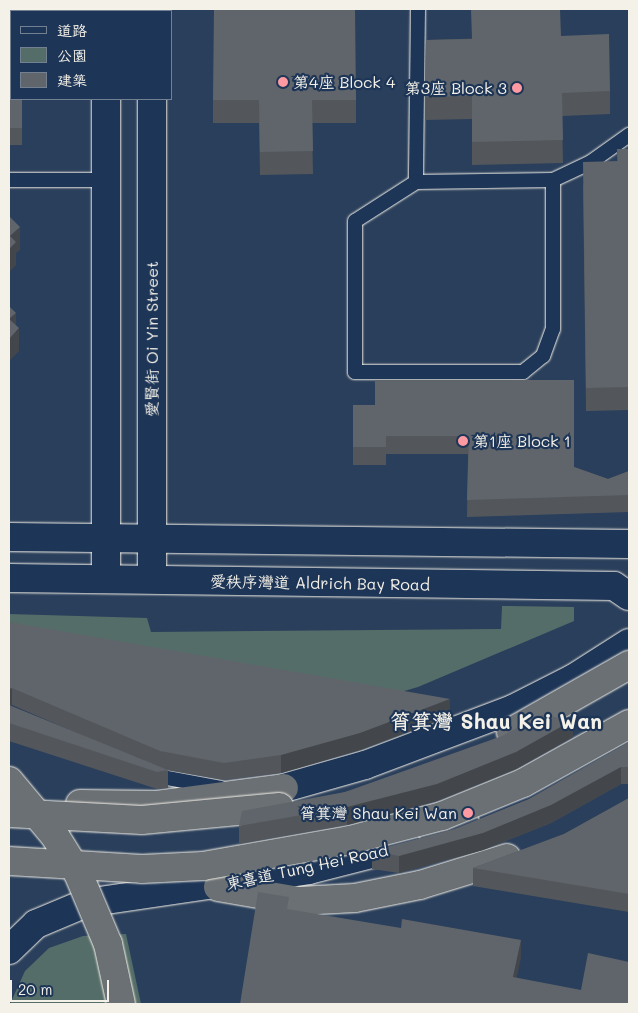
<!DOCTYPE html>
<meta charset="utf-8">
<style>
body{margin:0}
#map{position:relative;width:638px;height:1013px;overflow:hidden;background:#2a3f5b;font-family:Mali,"LXGW WenKai TC",sans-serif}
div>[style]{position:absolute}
.green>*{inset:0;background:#556d69}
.roads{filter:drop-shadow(0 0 1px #f4f1e8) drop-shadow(0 0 1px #f4f1e8)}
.lane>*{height:14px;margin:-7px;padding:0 7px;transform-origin:7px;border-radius:7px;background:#1d3557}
.secondary>*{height:28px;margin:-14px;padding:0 14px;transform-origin:14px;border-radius:14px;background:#1d3557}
.highway>*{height:28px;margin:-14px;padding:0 14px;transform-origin:14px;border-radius:14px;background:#6b7074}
.bridges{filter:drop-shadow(0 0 1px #f4f1e8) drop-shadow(0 0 1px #f4f1e8)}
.highway-bridge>*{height:28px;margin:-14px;padding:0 14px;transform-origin:14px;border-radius:14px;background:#6b7074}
.wall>*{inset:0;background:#53575c}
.shaded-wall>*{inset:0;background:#43474b}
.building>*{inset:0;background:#60656b}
.dots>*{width:14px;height:14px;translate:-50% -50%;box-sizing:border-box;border:2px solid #1d3557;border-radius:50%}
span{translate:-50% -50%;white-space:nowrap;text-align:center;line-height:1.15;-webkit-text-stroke:4.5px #1d3557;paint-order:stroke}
.poi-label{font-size:16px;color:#f4f1e8}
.left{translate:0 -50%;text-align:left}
.right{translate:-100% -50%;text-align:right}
.street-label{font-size:16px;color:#f4f1e8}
.district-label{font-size:21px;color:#f4f1e8;font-weight:700}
.frame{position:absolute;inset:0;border:10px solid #f4f1e8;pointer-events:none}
.legend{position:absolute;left:10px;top:10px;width:162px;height:90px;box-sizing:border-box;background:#1d3557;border:1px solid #738091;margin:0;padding:6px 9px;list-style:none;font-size:15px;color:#f4f1e8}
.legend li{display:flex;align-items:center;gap:10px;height:25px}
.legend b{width:25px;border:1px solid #738091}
.scale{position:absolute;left:10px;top:980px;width:99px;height:22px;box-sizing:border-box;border:2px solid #f4f1e8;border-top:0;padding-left:6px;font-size:15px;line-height:18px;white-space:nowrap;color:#f4f1e8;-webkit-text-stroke:4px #1d3557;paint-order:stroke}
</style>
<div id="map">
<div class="green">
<div style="clip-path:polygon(502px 606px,574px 607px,574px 621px,418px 687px,328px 713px,9px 673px,9px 614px,147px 618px,151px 632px,501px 629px)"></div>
<div style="clip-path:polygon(126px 934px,141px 1004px,10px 1004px,25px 971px,49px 948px,83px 936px)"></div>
</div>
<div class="roads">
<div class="lane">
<div style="left:418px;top:9px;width:173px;rotate:90.7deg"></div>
<div style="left:416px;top:182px;width:137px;rotate:-0.8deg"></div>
<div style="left:553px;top:180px;width:42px;rotate:-25.3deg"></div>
<div style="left:591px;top:162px;width:47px;rotate:-35.4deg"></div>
<div style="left:9px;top:180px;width:97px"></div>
<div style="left:416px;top:182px;width:72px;rotate:147.4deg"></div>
<div style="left:355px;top:221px;width:151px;rotate:90deg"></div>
<div style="left:355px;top:372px;width:168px"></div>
<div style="left:523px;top:372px;width:26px;rotate:-39deg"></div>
<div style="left:543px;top:356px;width:29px;rotate:-70deg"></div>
<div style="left:553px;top:329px;width:149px;rotate:-90deg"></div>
<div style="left:151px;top:775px;width:71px;rotate:10.5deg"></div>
</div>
<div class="secondary">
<div style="left:106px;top:9px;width:2px;rotate:90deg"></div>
<div style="left:152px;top:9px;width:2px;rotate:90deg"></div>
<div style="left:106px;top:99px;width:479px;rotate:90deg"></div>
<div style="left:152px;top:99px;width:479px;rotate:90deg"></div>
<div style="left:9px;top:537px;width:620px;rotate:0.65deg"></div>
<div style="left:9px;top:578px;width:605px;rotate:0.76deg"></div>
<div style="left:614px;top:586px;width:18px;rotate:34deg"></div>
<div style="left:284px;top:788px;width:84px;rotate:-15.9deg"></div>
<div style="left:365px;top:765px;width:158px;rotate:-20.7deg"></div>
<div style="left:513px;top:709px;width:68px;rotate:-26.9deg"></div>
<div style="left:574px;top:678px;width:65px;rotate:-32.5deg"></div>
<div style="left:493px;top:815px;width:153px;rotate:-27.2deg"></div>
<div style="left:9px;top:950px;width:37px;rotate:-44deg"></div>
<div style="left:36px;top:924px;width:54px;rotate:-22.8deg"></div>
<div style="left:86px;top:903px;width:225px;rotate:-8.4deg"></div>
<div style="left:309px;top:870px;width:101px;rotate:-14.3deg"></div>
</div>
<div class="highway">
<div style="left:80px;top:804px;width:77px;rotate:0.7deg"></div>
<div style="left:157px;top:805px;width:128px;rotate:-7.6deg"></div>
<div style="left:218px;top:887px;width:82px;rotate:9.8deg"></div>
<div style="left:299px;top:901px;width:56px;rotate:-3.1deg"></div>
<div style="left:355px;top:898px;width:66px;rotate:-11.3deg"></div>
<div style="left:420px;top:885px;width:91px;rotate:-17.2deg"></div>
</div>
</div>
<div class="bridges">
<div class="highway-bridge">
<div style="left:511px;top:732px;width:136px;rotate:-29.6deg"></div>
<div style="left:9px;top:781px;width:72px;rotate:50.1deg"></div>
<div style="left:55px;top:836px;width:44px;rotate:58.1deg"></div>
<div style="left:78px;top:873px;width:77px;rotate:67.1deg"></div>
<div style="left:108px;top:944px;width:61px;rotate:77.8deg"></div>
<div style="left:9px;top:813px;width:133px;rotate:3deg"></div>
<div style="left:142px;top:820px;width:138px;rotate:-5.4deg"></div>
<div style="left:9px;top:861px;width:133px;rotate:3.4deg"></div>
<div style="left:142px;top:869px;width:61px;rotate:-2.8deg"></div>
<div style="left:203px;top:866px;width:149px;rotate:-10deg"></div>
<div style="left:350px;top:840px;width:95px;rotate:-14.6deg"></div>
<div style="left:442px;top:816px;width:87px;rotate:-22.2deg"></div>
<div style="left:523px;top:783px;width:121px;rotate:-29.1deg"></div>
</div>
</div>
<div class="wall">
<div style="clip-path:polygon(9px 9px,22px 99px,22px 145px,9px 145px)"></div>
<div style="clip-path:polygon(561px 36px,610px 91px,610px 114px,562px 116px,563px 163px,472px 165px,472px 119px,425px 120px,426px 40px)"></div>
<div style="clip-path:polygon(213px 100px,356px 100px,356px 123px,312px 123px,313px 174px,260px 175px,259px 123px,213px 123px)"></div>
<div style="clip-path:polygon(617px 149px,629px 149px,629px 410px,586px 411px,583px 185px,617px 161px)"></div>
<div style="clip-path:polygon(353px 405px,375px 405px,574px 467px,608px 479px,629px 471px,629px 512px,467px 517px,468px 454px,386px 454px,386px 465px,353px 465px)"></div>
<div style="clip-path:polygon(evenodd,9px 622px,450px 716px,360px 750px,281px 773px,224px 780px,166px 770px,168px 770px,168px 788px,157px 789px,9px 741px,9px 622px,12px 705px,86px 737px,10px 706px,12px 705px)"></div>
<div style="clip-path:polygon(573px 737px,516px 769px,437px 801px,347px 825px,239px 844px,239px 826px,345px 792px)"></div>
<div style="clip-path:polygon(629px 742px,629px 784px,621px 784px,551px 823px,483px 850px,399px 873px,372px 869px,372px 851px,455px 829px,529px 799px)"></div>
<div style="clip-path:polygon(629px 798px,629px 912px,473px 886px,473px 868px,564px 834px)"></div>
</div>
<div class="shaded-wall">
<div style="clip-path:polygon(20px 227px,20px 250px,16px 253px,16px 265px,9px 272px,9px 249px,10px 236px)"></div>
<div style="clip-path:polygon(16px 313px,16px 332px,19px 328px,19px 351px,9px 361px,9px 319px)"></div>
<div style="clip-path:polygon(12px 688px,12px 705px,9px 706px,9px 689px)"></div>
<div style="clip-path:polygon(450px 699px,450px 716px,360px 750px,281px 773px,281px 755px)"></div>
<div style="clip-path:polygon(573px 720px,573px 737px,516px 769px,437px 801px,347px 825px,347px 807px)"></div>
<div style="clip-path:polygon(621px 767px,621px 784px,551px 823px,483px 850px,399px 873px,399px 856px)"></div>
<div style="clip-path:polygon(521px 940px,521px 958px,513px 995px,513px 977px)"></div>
</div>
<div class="building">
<div style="clip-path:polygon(9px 9px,22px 9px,22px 11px,11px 11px,11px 99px,22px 99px,22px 128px,9px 128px)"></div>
<div style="clip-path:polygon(214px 9px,355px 9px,356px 100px,312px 100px,313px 151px,260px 152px,259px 100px,213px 100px)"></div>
<div style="clip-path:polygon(471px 9px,560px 9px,561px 36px,609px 34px,610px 91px,562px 93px,563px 140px,472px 142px,472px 96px,425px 97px,426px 40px,472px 39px)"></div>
<div style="clip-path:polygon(617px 149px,629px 149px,629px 387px,586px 388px,583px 162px,618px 161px)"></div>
<div style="clip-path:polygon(9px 216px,20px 227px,10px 236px,16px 242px,9px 249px)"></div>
<div style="clip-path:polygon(9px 306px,16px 313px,9px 319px,19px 328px,9px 339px)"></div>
<div style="clip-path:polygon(375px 380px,574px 380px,574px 467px,608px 479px,629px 471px,629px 495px,467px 500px,469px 436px,386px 436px,386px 447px,353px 447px,353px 405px,375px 405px)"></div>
<div style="clip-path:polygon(9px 622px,450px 699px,360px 733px,281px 755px,224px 763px,160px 751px,12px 688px,9px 689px)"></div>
<div style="clip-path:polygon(9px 705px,168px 770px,157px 772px,9px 723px)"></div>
<div style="clip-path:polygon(542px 715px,573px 720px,516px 752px,437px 784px,347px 807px,239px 826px,242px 811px,345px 792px,502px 736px)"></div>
<div style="clip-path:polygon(629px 742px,629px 767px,621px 767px,551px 805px,483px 833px,399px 856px,372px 851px,455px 829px,529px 799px)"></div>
<div style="clip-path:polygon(629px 798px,629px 894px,473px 868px,564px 834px)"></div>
<div style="clip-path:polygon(258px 892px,289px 897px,287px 909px,401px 928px,402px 919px,521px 940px,513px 977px,581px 990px,588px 953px,629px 962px,629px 1004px,240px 1004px)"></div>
</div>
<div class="dots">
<div style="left:283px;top:82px;background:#ff9aa2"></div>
<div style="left:517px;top:88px;background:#ff9aa2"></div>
<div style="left:463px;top:441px;background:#ff9aa2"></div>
<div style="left:468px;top:813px;background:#ff9aa2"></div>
</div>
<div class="poi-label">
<span class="left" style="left:293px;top:82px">第4座 Block 4</span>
<span class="right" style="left:507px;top:88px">第3座 Block 3</span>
<span class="left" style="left:473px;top:441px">第1座 Block 1</span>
<span class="right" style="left:457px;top:813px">筲箕灣 Shau Kei Wan</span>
</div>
<div class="street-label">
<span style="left:152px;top:339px;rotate:-90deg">愛賢街 Oi Yin Street</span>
<span style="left:320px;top:583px;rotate:1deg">愛秩序灣道 Aldrich Bay Road</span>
<span style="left:307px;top:867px;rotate:-12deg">東喜道 Tung Hei Road</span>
</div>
<div class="district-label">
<span style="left:496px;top:721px">筲箕灣 Shau Kei Wan</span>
</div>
<div class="frame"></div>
<ul class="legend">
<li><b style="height:6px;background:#1d3557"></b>道路</li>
<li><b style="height:14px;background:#556d69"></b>公園</li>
<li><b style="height:14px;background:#60656b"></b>建築</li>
</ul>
<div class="scale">20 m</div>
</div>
